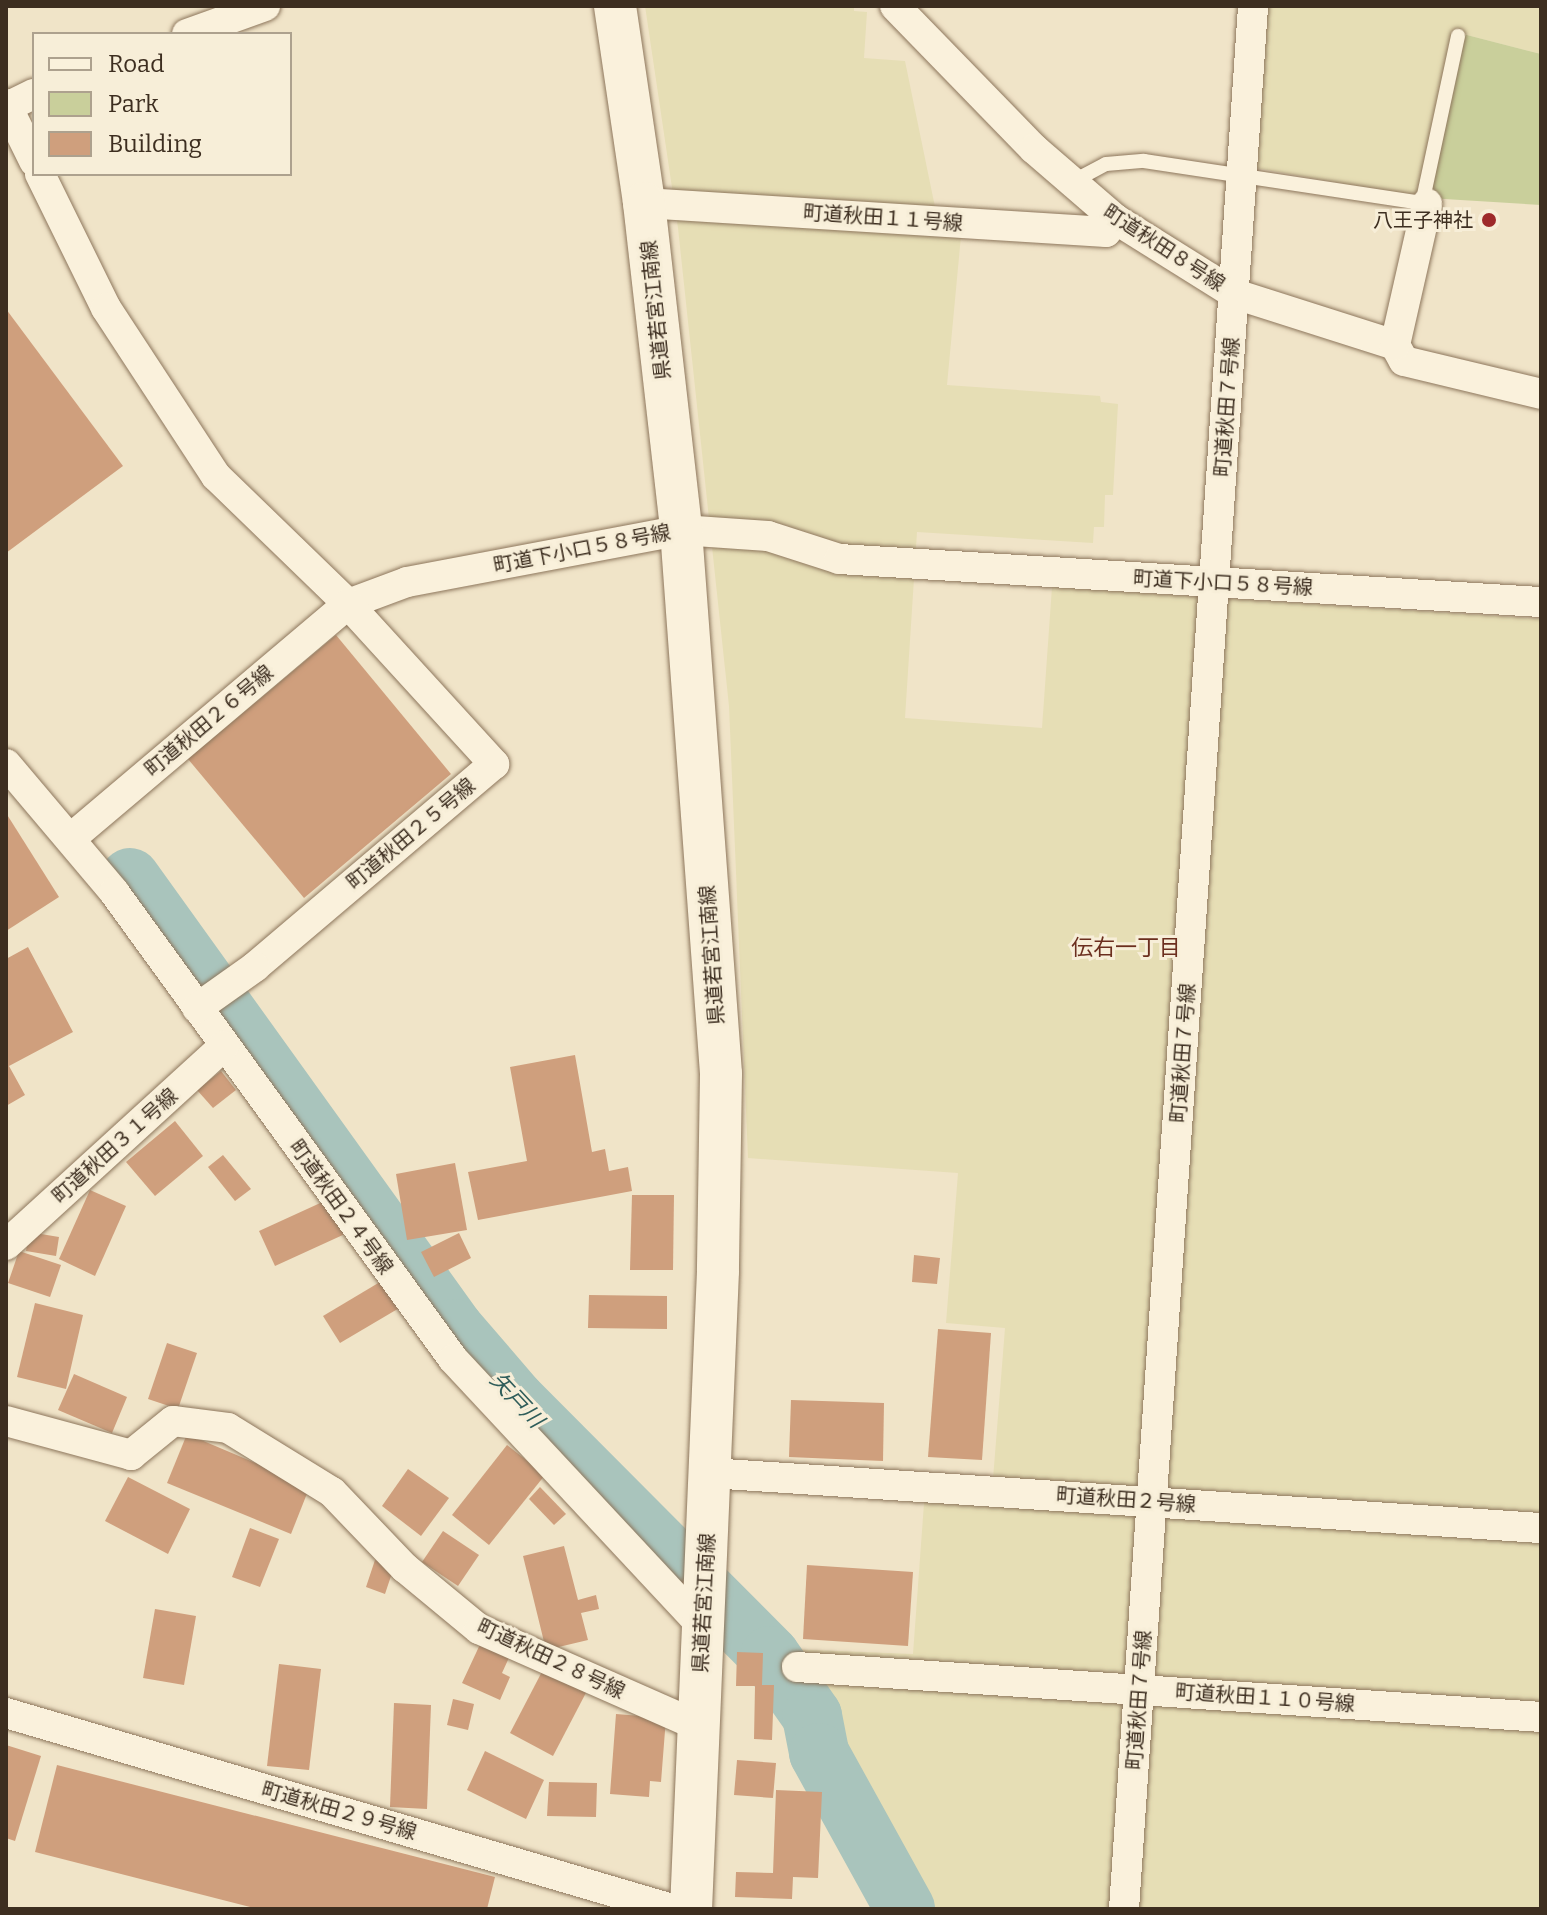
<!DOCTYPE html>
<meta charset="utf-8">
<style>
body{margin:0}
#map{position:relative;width:1547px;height:1915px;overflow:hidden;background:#f0e4c8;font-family:Bitter,"Noto Sans JP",serif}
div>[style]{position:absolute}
.farmland>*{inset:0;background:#e6deb5}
.green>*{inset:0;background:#c9cf9b}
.river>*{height:60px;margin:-30px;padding:0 30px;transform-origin:30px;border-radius:30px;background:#a9c4bc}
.building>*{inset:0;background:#cf9f7d}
.roads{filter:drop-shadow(0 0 2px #8d765c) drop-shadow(0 0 2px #8d765c)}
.service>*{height:14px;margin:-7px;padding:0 7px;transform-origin:7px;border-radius:7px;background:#faf1dc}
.minor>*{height:30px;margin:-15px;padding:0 15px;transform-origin:15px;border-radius:15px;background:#faf1dc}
.secondary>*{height:42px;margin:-21px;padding:0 21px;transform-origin:21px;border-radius:21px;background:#faf1dc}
.dots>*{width:22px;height:22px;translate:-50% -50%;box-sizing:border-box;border:4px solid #f7eed8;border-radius:50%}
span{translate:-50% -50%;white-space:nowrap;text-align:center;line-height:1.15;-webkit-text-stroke:6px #f7eed8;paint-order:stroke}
.street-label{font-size:20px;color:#3d2e20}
.poi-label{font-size:20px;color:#3d2e20}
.right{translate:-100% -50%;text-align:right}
.neighbourhood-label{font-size:22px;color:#6b2e1e}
.water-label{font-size:22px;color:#2f5d5a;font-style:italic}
.frame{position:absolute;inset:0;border:8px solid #3d2e20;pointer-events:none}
.legend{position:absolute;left:32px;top:32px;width:260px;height:144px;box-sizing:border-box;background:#f7eed8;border:2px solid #ada18e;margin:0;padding:10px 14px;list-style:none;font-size:24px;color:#3d2e20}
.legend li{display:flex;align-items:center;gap:16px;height:40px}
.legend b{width:40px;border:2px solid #ada18e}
</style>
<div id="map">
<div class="farmland">
<div style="clip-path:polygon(645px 6px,854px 6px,854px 11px,867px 12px,864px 58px,905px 61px,935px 207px,961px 236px,947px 385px,1100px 396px,1101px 402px,1118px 404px,1113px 495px,1105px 495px,1104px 527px,1094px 527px,1093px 543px,917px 532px,905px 718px,1042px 728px,1052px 587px,1541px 619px,1541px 1909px,931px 1909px,841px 1767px,805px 1677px,787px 1649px,913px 1654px,926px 1476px,993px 1479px,1005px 1328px,946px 1323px,958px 1173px,748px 1158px,729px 706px,678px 228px)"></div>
<div style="clip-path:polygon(1267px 6px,1541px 6px,1541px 54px,1463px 34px,1418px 197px,1256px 168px)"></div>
</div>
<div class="green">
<div style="clip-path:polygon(1463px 34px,1541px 54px,1541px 205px,1428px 198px)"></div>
</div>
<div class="river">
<div style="left:130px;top:878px;width:555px;rotate:54.31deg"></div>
<div style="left:454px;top:1329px;width:94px;rotate:49.3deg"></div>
<div style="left:515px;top:1400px;width:361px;rotate:45.1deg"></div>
<div style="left:770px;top:1656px;width:73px;rotate:55deg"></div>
<div style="left:812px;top:1716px;width:38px;rotate:79deg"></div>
<div style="left:819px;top:1753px;width:178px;rotate:61.1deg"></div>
</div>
<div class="building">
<div style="clip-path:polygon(6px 309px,123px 466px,6px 553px)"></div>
<div style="clip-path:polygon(336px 635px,451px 774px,304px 898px,188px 759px)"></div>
<div style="clip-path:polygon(6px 813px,59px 897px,6px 931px)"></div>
<div style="clip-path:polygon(28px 947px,73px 1032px,9px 1066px,25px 1095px,6px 1106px,6px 959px)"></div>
<div style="clip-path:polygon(575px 1055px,592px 1152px,605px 1149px,609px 1171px,628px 1167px,632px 1191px,478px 1220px,468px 1172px,527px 1161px,510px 1067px)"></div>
<div style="clip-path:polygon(221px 1071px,236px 1090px,213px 1108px,197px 1090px)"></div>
<div style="clip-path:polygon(175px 1121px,203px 1156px,155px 1196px,126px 1162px)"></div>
<div style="clip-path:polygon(223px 1155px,251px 1189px,235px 1201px,208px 1167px)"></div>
<div style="clip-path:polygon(455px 1163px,467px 1230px,407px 1240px,396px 1174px)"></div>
<div style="clip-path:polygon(90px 1190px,126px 1206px,95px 1276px,59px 1259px)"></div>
<div style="clip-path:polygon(632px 1195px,674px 1195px,673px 1270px,630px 1270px)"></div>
<div style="clip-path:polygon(329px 1199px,345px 1234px,275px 1266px,259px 1231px)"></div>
<div style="clip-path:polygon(29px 1232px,59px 1237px,56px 1256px,26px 1251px)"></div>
<div style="clip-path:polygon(459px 1233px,471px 1258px,434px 1277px,421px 1252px)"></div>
<div style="clip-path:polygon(19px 1251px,61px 1265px,50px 1297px,8px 1283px)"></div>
<div style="clip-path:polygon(914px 1255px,940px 1258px,937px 1284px,912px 1282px)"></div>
<div style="clip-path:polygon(385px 1279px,401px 1307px,340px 1343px,323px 1316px)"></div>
<div style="clip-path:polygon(589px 1295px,667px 1296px,667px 1329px,588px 1328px)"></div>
<div style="clip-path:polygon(35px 1303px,83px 1315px,66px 1389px,17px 1377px)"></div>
<div style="clip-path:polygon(938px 1329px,991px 1333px,982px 1460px,928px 1457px)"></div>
<div style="clip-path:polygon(167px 1343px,197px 1353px,178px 1409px,148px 1399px)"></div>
<div style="clip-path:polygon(74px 1374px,127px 1397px,112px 1433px,58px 1410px)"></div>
<div style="clip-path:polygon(791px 1400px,884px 1403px,883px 1461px,789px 1457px)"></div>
<div style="clip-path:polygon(187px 1434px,310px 1486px,291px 1534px,167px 1483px)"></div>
<div style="clip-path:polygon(507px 1445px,545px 1475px,489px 1545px,452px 1515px)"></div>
<div style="clip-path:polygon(408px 1469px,449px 1498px,421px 1536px,382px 1506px)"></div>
<div style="clip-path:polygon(128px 1477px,190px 1509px,168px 1554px,105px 1521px)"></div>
<div style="clip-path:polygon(540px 1487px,566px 1514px,554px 1525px,529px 1499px)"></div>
<div style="clip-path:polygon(250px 1528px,279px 1539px,260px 1587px,232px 1577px)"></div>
<div style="clip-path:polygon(443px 1531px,479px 1555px,458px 1586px,422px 1562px)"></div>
<div style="clip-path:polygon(564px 1546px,578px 1600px,596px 1595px,599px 1609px,581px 1613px,588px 1640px,546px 1650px,523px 1556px)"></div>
<div style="clip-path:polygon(375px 1560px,394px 1567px,385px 1594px,366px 1587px)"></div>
<div style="clip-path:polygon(807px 1565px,913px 1572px,908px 1646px,803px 1639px)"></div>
<div style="clip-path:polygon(155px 1609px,196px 1616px,184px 1685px,143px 1678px)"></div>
<div style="clip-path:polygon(483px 1638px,512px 1651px,502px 1673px,510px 1677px,500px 1700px,462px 1683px)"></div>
<div style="clip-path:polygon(737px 1652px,763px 1653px,762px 1685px,774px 1685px,772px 1740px,754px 1739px,755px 1686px,736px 1686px)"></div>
<div style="clip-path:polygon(279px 1664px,321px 1669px,309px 1770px,267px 1766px)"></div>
<div style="clip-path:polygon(546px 1664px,589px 1687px,553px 1756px,510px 1733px)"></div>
<div style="clip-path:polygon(453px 1699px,474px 1704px,468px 1730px,447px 1725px)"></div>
<div style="clip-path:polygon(394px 1703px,431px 1705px,427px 1809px,390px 1807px)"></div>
<div style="clip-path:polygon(616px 1714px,666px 1718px,661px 1782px,650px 1781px,649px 1797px,610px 1794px)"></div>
<div style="clip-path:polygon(6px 1745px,41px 1756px,15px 1841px,6px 1838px)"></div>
<div style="clip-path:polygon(485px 1751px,544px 1780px,526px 1819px,467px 1790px)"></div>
<div style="clip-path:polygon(737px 1760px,776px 1763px,773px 1798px,734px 1795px)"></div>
<div style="clip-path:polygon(57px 1765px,495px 1877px,487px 1909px,258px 1909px,35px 1852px)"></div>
<div style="clip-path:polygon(549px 1782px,597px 1783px,596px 1817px,547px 1816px)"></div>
<div style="clip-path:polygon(776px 1790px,822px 1792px,818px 1878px,793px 1877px,792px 1899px,735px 1897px,736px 1872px,773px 1873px)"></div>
</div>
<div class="roads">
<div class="service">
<div style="left:1072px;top:182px;width:38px;rotate:-28deg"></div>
<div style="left:1106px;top:164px;width:38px;rotate:-5deg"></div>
<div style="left:1144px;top:161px;width:286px;rotate:8.6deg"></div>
<div style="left:1422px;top:204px;width:172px;rotate:-77.9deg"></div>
</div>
<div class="minor">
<div style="left:895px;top:6px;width:199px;rotate:45.8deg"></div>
<div style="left:1034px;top:149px;width:107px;rotate:40.8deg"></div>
<div style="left:1115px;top:219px;width:142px;rotate:32deg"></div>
<div style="left:1235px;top:294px;width:168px;rotate:17.7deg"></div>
<div style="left:1395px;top:345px;width:18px;rotate:61deg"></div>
<div style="left:1404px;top:361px;width:141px;rotate:13.5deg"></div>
<div style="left:187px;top:34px;width:83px;rotate:-19.7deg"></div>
<div style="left:6px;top:104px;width:64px;rotate:63.8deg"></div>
<div style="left:7px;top:107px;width:30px;rotate:-26deg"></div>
<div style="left:40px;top:174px;width:149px;rotate:63.8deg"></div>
<div style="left:106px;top:308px;width:201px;rotate:56.8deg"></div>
<div style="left:216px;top:476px;width:184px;rotate:44.1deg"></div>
<div style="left:348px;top:604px;width:63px;rotate:-20.4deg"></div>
<div style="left:407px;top:582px;width:279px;rotate:-10.7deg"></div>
<div style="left:681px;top:530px;width:87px;rotate:3.9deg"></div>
<div style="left:768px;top:536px;width:75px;rotate:17.9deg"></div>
<div style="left:839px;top:559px;width:703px;rotate:3.51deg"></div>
<div style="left:644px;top:203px;width:463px;rotate:3.6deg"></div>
<div style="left:1106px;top:232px;width:16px;rotate:-55deg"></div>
<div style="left:1395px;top:345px;width:145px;rotate:-77.2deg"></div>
<div style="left:6px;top:764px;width:167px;rotate:49.8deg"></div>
<div style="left:114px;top:892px;width:577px;rotate:54.02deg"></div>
<div style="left:453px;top:1359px;width:367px;rotate:47deg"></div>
<div style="left:70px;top:839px;width:364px;rotate:-40.2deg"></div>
<div style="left:348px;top:604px;width:217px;rotate:47.6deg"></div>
<div style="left:494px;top:764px;width:314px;rotate:139.7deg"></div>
<div style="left:255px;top:967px;width:71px;rotate:144.7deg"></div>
<div style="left:6px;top:1245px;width:295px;rotate:-42.4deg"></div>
<div style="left:6px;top:1421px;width:130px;rotate:15.2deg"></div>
<div style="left:131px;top:1455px;width:54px;rotate:-39deg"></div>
<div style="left:173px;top:1421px;width:55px;rotate:7.3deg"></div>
<div style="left:228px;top:1428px;width:122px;rotate:31.6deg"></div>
<div style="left:332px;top:1492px;width:105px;rotate:46.2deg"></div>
<div style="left:405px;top:1568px;width:96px;rotate:39.5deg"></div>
<div style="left:479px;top:1629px;width:240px;rotate:23.8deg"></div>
<div style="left:710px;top:1473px;width:833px;rotate:3.79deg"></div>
<div style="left:797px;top:1667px;width:746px;rotate:3.84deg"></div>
<div style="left:6px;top:1713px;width:694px;rotate:16.4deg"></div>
<div style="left:1124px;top:1909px;width:1907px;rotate:-86.12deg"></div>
</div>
<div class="secondary">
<div style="left:615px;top:6px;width:199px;rotate:81.6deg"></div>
<div style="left:644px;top:203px;width:329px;rotate:83.5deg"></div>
<div style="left:681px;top:530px;width:545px;rotate:85.79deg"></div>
<div style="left:721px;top:1074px;width:197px;rotate:90.9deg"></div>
<div style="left:718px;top:1271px;width:639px;rotate:92.42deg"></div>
</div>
</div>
<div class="dots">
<div style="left:1489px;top:220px;background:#9e2a2b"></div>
</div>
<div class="street-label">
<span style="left:883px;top:218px;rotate:4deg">町道秋田１１号線</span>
<span style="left:1164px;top:248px;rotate:33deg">町道秋田８号線</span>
<span style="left:656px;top:310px;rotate:-96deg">県道若宮江南線</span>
<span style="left:1227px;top:407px;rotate:-86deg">町道秋田７号線</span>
<span style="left:582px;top:549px;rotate:-11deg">町道下小口５８号線</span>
<span style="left:1223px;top:583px;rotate:3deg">町道下小口５８号線</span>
<span style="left:209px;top:721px;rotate:-40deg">町道秋田２６号線</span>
<span style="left:411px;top:834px;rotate:-40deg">町道秋田２５号線</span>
<span style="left:712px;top:955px;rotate:-94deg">県道若宮江南線</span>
<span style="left:1183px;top:1053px;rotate:-86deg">町道秋田７号線</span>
<span style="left:115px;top:1146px;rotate:-42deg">町道秋田３１号線</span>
<span style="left:341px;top:1207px;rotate:54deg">町道秋田２４号線</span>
<span style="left:1126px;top:1500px;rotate:4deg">町道秋田２号線</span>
<span style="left:704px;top:1603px;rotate:-87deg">県道若宮江南線</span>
<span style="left:551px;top:1659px;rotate:25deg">町道秋田２８号線</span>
<span style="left:1265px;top:1698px;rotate:4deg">町道秋田１１０号線</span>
<span style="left:1139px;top:1700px;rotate:-86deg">町道秋田７号線</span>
<span style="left:339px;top:1811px;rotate:16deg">町道秋田２９号線</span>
</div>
<div class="poi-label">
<span class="right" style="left:1473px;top:220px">八王子神社</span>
</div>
<div class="neighbourhood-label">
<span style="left:1126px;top:948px">伝右一丁目</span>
</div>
<div class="water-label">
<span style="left:517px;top:1400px;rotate:47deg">矢戸川</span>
</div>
<div class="frame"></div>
<ul class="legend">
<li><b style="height:10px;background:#faf1dc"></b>Road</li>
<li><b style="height:22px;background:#c9cf9b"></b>Park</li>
<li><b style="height:22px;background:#cf9f7d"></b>Building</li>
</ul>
</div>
